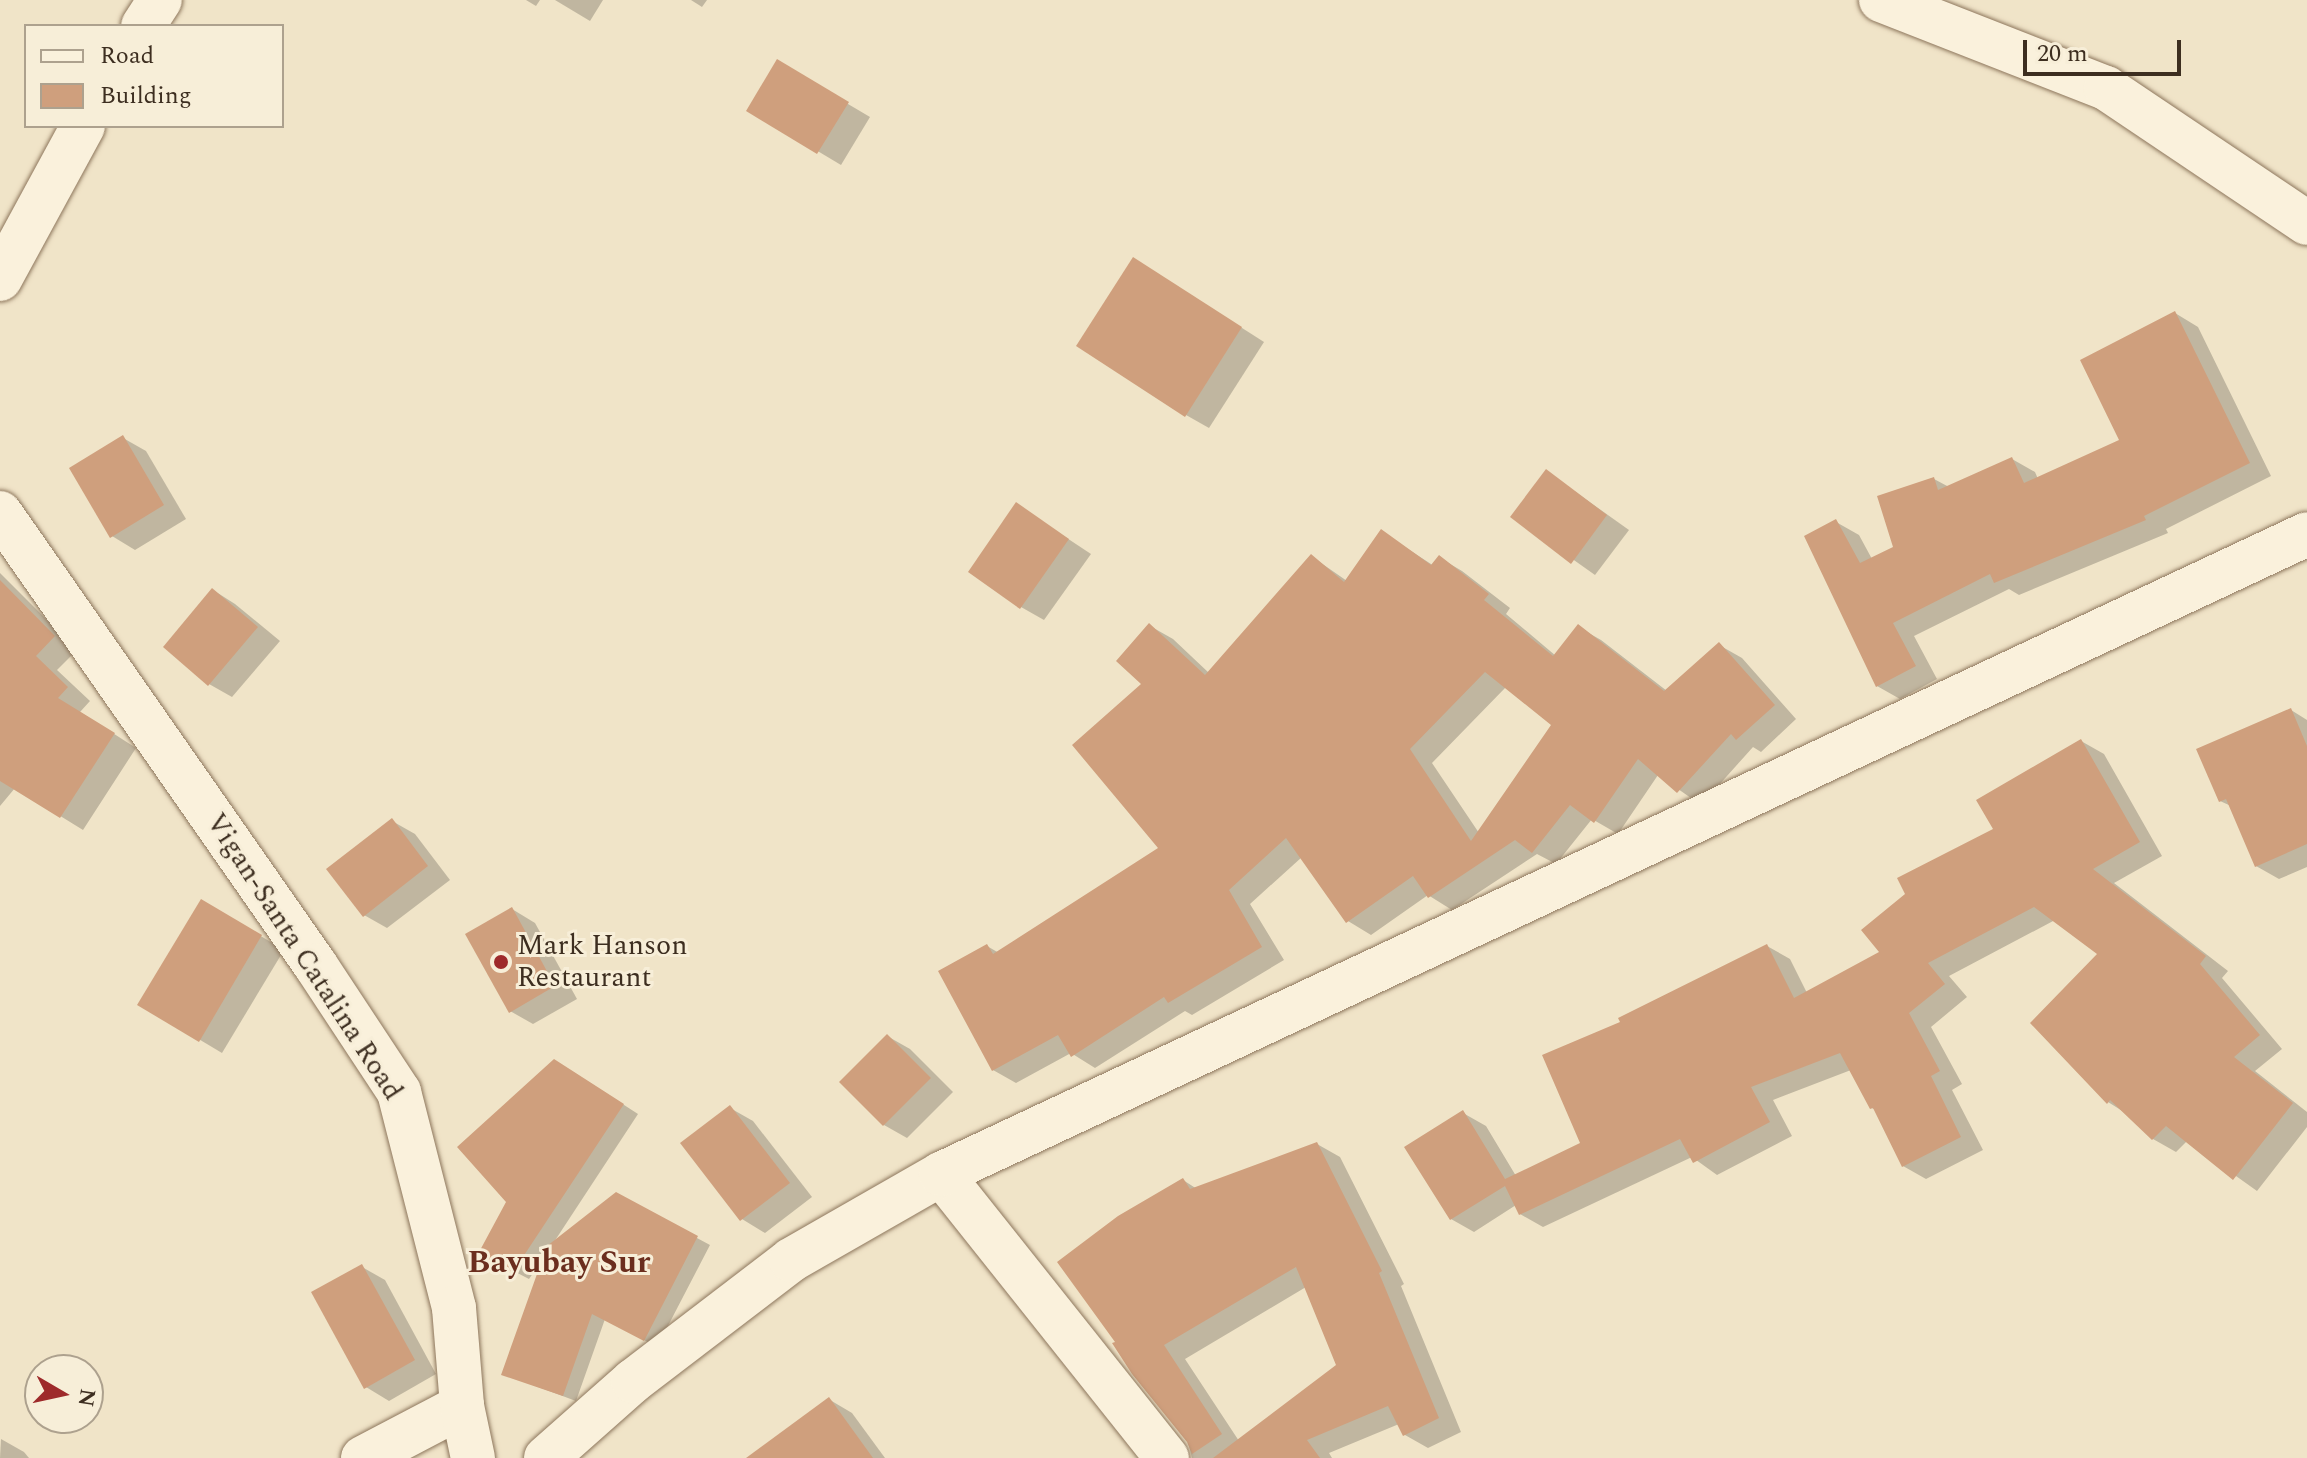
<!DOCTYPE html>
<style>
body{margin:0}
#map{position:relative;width:2307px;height:1458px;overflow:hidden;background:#f0e4c8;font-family:Spectral,serif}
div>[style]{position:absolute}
.shadow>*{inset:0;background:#0003}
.building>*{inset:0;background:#cf9f7d}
.roads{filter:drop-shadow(0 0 2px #8d765c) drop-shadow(0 0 2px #8d765c)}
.street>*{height:44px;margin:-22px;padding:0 22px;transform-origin:22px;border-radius:22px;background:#faf1dc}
.secondary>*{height:44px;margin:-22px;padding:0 22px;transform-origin:22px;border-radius:22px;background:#faf1dc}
.dots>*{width:22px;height:22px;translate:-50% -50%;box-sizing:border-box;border:4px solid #f7eed8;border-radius:50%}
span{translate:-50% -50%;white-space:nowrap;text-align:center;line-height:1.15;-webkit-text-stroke:6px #f7eed8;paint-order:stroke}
.poi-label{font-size:28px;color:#3d2e20}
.left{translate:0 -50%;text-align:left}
.street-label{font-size:28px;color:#3d2e20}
.quarter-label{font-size:32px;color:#6b2e1e;font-weight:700}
.legend{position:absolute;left:24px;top:24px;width:260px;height:104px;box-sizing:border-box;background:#f7eed8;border:2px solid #ada18e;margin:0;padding:10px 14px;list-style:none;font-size:24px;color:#3d2e20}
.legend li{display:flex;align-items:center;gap:16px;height:40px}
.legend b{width:40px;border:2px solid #ada18e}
.north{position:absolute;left:24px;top:1354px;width:80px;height:80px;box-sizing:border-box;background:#f7eed8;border:2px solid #ada18e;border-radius:50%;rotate:99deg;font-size:22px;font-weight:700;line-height:32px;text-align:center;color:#3d2e20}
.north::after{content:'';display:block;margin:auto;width:28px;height:36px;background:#9e2a2b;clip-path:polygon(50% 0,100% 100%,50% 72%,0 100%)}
.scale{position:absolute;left:2023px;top:40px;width:158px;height:36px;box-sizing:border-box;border:4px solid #3d2e20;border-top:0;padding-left:10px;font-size:24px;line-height:28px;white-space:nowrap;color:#3d2e20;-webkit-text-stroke:6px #f7eed8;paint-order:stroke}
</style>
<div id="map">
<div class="shadow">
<div style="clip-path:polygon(526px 0,540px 0,536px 6px)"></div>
<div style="clip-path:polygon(555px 0,603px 0,590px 21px)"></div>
<div style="clip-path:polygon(691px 0,707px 0,702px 7px)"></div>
<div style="clip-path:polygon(777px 62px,870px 117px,841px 165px,749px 110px)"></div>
<div style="clip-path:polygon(1156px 273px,1264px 342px,1209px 428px,1186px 415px)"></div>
<div style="clip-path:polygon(2175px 313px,2198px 327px,2271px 476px,2166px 529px,2168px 533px,2019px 595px,2009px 589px,1914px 636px,1937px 679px,1900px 699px,1877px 686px,1836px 522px,1859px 535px,1872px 559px,1895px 548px,1934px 479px,1949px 487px,2012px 459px,2035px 472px,2038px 479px,2122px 441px)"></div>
<div style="clip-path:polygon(123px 438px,146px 451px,186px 519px,135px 550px,112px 536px)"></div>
<div style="clip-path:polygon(1546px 471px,1629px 530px,1595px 575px,1513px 517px)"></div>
<div style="clip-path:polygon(1017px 505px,1091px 554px,1044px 620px,1021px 607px)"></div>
<div style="clip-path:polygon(evenodd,1382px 532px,1434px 566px,1440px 558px,1462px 571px,1510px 608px,1506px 614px,1556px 656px,1578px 627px,1601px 640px,1667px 691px,1719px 645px,1742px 658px,1796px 719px,1761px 752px,1753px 747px,1701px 805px,1658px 775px,1618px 834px,1592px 819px,1556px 864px,1537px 854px,1452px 910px,1428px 895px,1371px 935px,1348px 921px,1302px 857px,1250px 904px,1284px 960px,1192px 1015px,1185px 1011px,1095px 1068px,1071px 1053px,1016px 1083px,993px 1070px,987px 946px,999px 953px,1161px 848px,1144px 684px,1150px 626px,1173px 639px,1209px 673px,1311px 556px,1347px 581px,1382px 532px,1506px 687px,1554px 725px,1479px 833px,1432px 763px,1506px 687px)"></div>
<div style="clip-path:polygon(0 573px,77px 650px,57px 670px,90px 701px,80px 712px,136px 748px,83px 830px,15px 788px,0 806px)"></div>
<div style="clip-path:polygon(213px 590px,235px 604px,280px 641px,232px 697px,209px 684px)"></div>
<div style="clip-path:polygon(2291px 710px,2307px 720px,2307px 867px,2279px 879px,2256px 866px,2231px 806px,2220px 801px)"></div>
<div style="clip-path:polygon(2081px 741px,2104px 754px,2162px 856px,2114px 883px,2228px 971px,2222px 978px,2282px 1049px,2255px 1071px,2307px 1112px,2307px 1127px,2257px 1191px,2187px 1141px,2176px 1152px,2153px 1139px,2124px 1112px,2108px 1102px,2100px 953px,2055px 920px,1949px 976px,1967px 997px,1931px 1027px,1962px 1084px,1952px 1090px,1983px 1150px,1926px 1179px,1903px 1166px,1877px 1111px,1872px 1108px,1851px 1070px,1773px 1100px,1792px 1136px,1717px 1175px,1692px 1157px,1543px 1227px,1520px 1214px,1516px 1205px,1474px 1232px,1451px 1219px,1463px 1113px,1486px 1126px,1516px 1176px,1582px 1144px,1623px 1023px,1767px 946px,1790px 959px,1807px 993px,1882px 952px)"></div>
<div style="clip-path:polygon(392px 821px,415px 834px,450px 880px,387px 928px,364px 915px)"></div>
<div style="clip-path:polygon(202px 901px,284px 950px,222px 1053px,140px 1004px)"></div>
<div style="clip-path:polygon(512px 909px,535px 923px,577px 999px,533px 1024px,510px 1011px)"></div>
<div style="clip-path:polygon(887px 1036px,910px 1049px,953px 1092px,907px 1138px,884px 1125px)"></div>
<div style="clip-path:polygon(570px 1070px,638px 1114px,554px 1242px,617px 1195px,710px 1245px,657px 1347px,605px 1319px,576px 1401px,503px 1374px,543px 1259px,529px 1279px,496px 1262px,509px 1201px)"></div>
<div style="clip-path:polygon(730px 1108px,753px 1121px,812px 1197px,765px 1233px,742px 1219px)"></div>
<div style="clip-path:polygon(evenodd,1317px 1144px,1340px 1157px,1404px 1284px,1401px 1286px,1461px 1432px,1428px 1448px,1405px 1435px,1399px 1424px,1329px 1453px,1332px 1458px,1192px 1458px,1188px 1442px,1133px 1373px,1183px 1180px,1197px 1189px,1317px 1144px,1306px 1287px,1338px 1366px,1239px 1441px,1185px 1359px,1306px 1287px)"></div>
<div style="clip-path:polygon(362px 1267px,385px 1280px,436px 1374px,389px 1401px,366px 1387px)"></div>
<div style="clip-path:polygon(830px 1400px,852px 1413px,885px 1458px,778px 1458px)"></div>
<div style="clip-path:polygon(1px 1439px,24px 1452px,29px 1458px,0 1458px)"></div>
</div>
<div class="building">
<div style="clip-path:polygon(777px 59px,849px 102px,817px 154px,746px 111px)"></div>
<div style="clip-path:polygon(1133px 257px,1242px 327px,1185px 417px,1076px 346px)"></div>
<div style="clip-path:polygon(2175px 311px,2250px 463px,2144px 516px,2146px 520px,1994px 583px,1990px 574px,1893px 623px,1916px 666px,1876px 687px,1804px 536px,1836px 519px,1860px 563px,1893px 547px,1877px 496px,1934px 477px,1938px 490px,2012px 457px,2024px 483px,2119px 440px,2080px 360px)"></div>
<div style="clip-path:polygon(123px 435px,164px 505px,110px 538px,69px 468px)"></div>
<div style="clip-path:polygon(1546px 469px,1607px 515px,1571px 564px,1510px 517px)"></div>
<div style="clip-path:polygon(1016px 502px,1069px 539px,1020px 609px,968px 572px)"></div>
<div style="clip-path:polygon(evenodd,1381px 529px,1431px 565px,1439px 555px,1489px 594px,1484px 600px,1553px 656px,1578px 624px,1664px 691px,1719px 642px,1775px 705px,1736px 740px,1731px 734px,1677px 793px,1638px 759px,1594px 823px,1570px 805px,1532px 853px,1515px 840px,1428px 898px,1413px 876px,1346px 923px,1286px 838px,1229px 890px,1262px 947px,1168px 1003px,1164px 997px,1071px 1057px,1058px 1035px,992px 1071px,938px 971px,987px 944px,993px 954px,1158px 848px,1072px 745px,1141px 684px,1116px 661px,1149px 623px,1205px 675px,1311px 554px,1344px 582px,1381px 529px,1485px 672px,1551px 725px,1471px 841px,1410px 749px,1485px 672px)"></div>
<div style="clip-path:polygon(0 580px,55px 636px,36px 656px,68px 687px,58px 698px,115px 733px,60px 818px,0 781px)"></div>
<div style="clip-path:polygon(212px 588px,258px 627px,208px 686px,163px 647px)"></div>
<div style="clip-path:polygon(2291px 708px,2307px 746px,2307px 844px,2255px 867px,2226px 799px,2219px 802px,2196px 749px)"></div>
<div style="clip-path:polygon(2081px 739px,2140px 842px,2093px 869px,2206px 956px,2200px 964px,2260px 1035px,2234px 1057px,2293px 1103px,2233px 1180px,2166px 1126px,2152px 1140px,2110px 1100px,2107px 1104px,2030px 1023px,2097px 954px,2034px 907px,1928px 963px,1945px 984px,1909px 1013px,1940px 1071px,1931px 1076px,1961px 1137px,1902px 1167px,1873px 1108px,1870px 1109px,1840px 1053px,1751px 1087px,1770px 1122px,1693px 1163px,1680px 1139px,1519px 1215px,1505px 1186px,1450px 1220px,1404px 1147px,1463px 1110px,1505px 1179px,1580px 1143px,1542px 1055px,1620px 1022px,1618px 1018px,1767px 944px,1794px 998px,1879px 952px,1861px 930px,1905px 894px,1897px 878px,1993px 829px,1976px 800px)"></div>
<div style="clip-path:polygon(392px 818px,428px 866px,363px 917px,326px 869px)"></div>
<div style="clip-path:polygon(201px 899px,262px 935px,199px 1042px,137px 1005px)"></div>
<div style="clip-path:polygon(512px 907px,555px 986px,509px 1013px,465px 934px)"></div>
<div style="clip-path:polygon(887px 1034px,931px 1078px,883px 1126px,839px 1082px)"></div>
<div style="clip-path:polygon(554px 1059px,624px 1104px,513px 1272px,478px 1254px,506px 1202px,457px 1147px)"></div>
<div style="clip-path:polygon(730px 1105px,790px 1183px,740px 1221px,680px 1143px)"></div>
<div style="clip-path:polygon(1317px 1142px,1382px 1271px,1379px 1273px,1439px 1418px,1403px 1436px,1388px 1406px,1307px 1440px,1320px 1458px,1213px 1458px,1336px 1365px,1296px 1267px,1164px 1345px,1222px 1434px,1192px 1454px,1187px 1442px,1132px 1374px,1112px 1343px,1115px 1342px,1057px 1262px,1118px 1216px,1183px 1178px,1190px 1189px)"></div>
<div style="clip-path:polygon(616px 1192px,698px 1236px,644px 1341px,592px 1314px,563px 1396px,501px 1375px,547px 1246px)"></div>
<div style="clip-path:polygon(362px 1264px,415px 1360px,364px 1389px,311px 1292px)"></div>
<div style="clip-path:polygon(829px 1397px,873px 1458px,746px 1458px)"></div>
</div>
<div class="roads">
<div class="street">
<div style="left:1881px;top:0;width:242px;rotate:21.4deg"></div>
<div style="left:2106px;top:88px;width:242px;rotate:33.9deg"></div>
<div style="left:143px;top:26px;width:31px;rotate:-57deg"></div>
<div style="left:0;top:279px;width:174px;rotate:-61.5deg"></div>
<div style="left:941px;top:1174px;width:363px;rotate:51.5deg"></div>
<div style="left:363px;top:1458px;width:112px;rotate:-27.7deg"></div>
</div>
<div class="secondary">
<div style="left:0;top:513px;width:552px;rotate:55.1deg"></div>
<div style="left:316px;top:966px;width:151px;rotate:56.6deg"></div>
<div style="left:399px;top:1092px;width:223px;rotate:75.7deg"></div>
<div style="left:454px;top:1308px;width:98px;rotate:85.3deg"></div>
<div style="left:462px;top:1406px;width:53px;rotate:78.1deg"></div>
<div style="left:546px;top:1458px;width:116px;rotate:-41.5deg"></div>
<div style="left:633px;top:1381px;width:199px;rotate:-37.4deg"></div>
<div style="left:791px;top:1260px;width:173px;rotate:-29.8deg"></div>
<div style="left:941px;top:1174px;width:1508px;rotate:-25.1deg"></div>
</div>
</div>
<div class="dots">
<div style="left:501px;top:962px;background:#9e2a2b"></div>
</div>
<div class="poi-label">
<span class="left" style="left:517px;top:962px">Mark Hanson<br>Restaurant</span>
</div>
<div class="street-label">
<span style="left:304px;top:957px;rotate:57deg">Vigan-Santa Catalina Road</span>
</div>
<div class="quarter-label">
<span style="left:559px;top:1263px">Bayubay Sur</span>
</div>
<ul class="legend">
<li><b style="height:10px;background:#faf1dc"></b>Road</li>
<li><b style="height:22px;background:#cf9f7d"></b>Building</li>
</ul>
<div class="north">N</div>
<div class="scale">20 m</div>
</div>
